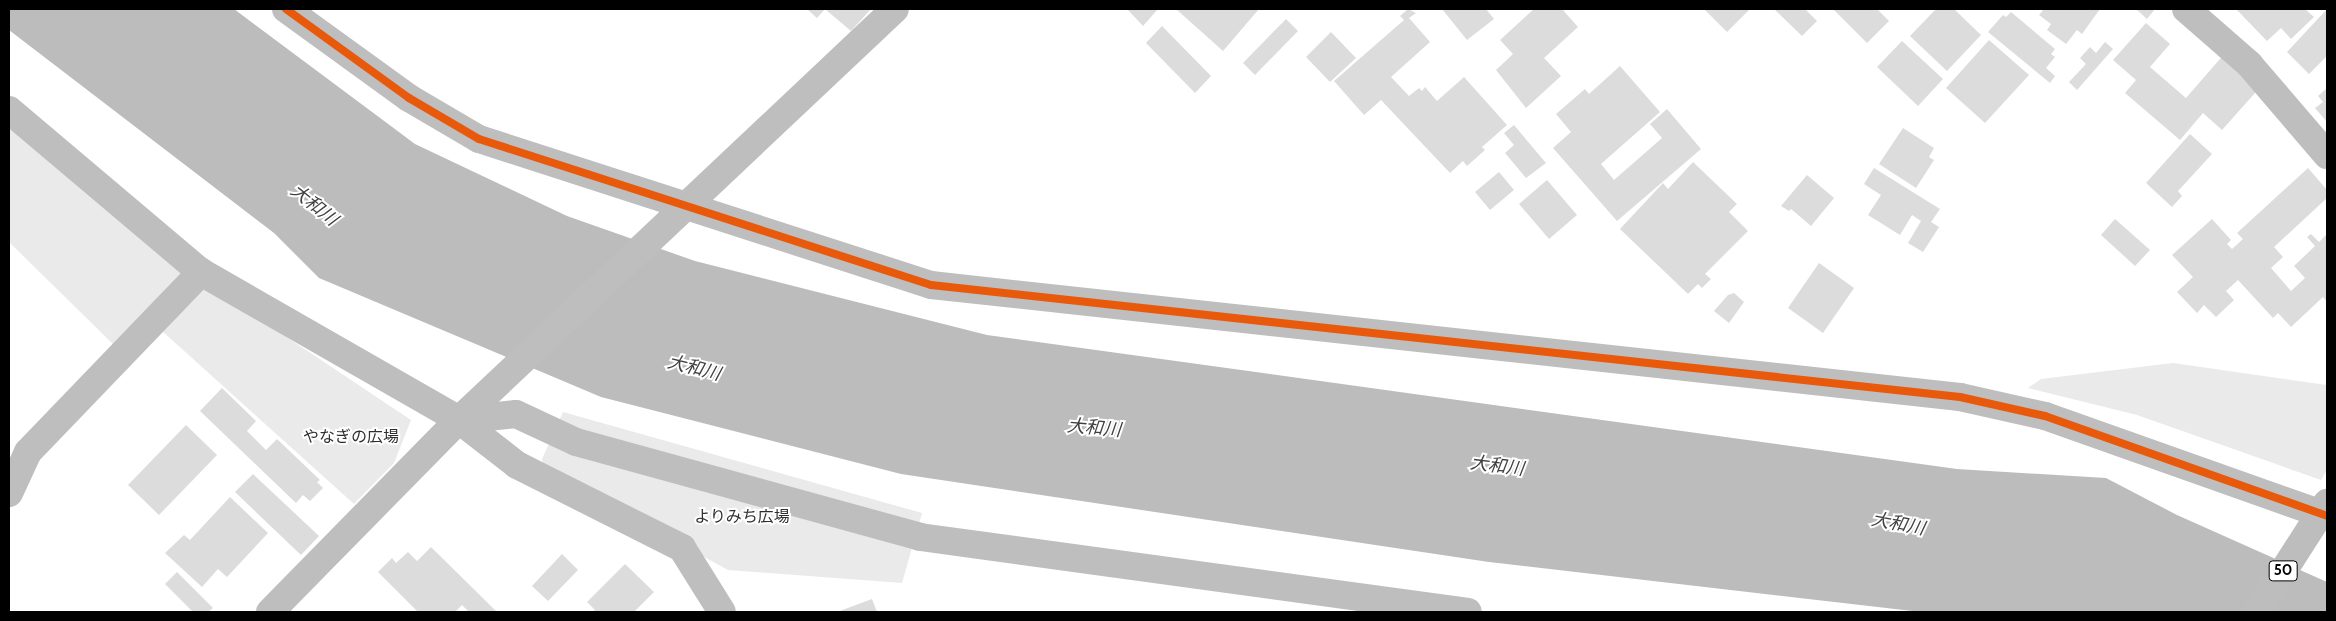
<!DOCTYPE html>
<meta charset="utf-8">
<style>
body{margin:0}
#map{position:relative;width:2336px;height:621px;overflow:hidden;background:#fff;font-family:Cabin,"Noto Sans JP",sans-serif}
div>[style]{position:absolute}
.green>*{inset:0;background:#eaeaea}
.water>*{inset:0;background:#bcbcbc}
.building>*{inset:0;background:#dcdcdc}
.minor>*{height:28px;margin:-14px;padding:0 14px;transform-origin:14px;border-radius:14px;background:#bebebe}
.major>*{height:28px;margin:-14px;padding:0 14px;transform-origin:14px;border-radius:14px;background:#bdbdbd}
.cycleway>*{height:8px;margin:-4px;padding:0 4px;transform-origin:4px;border-radius:4px;background:#e8590c}
span{translate:-50% -50%;white-space:nowrap;text-align:center;line-height:1.15;-webkit-text-stroke:4px #fff;paint-order:stroke}
.shield-label span{padding:1px 4px;background:#fff;border:1px solid;border-radius:4px;-webkit-text-stroke-width:0}
.shield-label{font-size:15px;color:#000;font-weight:700}
.park-label{font-size:16px;color:#2f2f2f}
.water-label{font-size:18px;color:#404040;font-style:italic}
.frame{position:absolute;inset:0;border:10px solid #000;pointer-events:none}
</style>
<div id="map">
<div class="green">
<div style="clip-path:polygon(9px 121px,188px 275px,115px 346px,9px 242px)"></div>
<div style="clip-path:polygon(201px 280px,411px 420px,394px 463px,354px 504px,162px 331px)"></div>
<div style="clip-path:polygon(2173px 363px,2327px 385px,2327px 470px,2321px 480px,2137px 415px,2028px 388px,2041px 379px)"></div>
<div style="clip-path:polygon(563px 412px,922px 513px,902px 583px,728px 570px,544px 469px,542px 459px)"></div>
</div>
<div class="water">
<div style="clip-path:polygon(9px 9px,234px 9px,415px 144px,567px 216px,695px 261px,987px 335px,1957px 469px,2106px 478px,2177px 515px,2327px 582px,2327px 612px,1921px 612px,1489px 562px,901px 474px,601px 397px,319px 278px,274px 233px,9px 30px)"></div>
</div>
<div class="building">
<div style="clip-path:polygon(807px 9px,825px 9px,817px 18px)"></div>
<div style="clip-path:polygon(825px 9px,871px 9px,851px 31px)"></div>
<div style="clip-path:polygon(1127px 9px,1158px 9px,1143px 26px)"></div>
<div style="clip-path:polygon(1176px 9px,1259px 9px,1223px 51px)"></div>
<div style="clip-path:polygon(1408px 9px,1416px 13px,1409px 18px,1430px 42px,1391px 77px,1409px 96px,1419px 88px,1422px 91px,1425px 87px,1437px 101px,1464px 77px,1507px 125px,1482px 147px,1485px 150px,1467px 166px,1463px 161px,1450px 173px,1381px 100px,1364px 115px,1334px 81px,1404px 20px,1400px 16px)"></div>
<div style="clip-path:polygon(1442px 9px,1486px 9px,1494px 19px,1467px 40px)"></div>
<div style="clip-path:polygon(1534px 9px,1562px 9px,1578px 27px,1544px 58px,1561px 76px,1526px 108px,1496px 70px,1513px 54px,1500px 40px)"></div>
<div style="clip-path:polygon(1704px 9px,1750px 9px,1727px 32px)"></div>
<div style="clip-path:polygon(1774px 9px,1805px 9px,1817px 21px,1802px 36px)"></div>
<div style="clip-path:polygon(1833px 9px,1877px 9px,1889px 21px,1867px 43px)"></div>
<div style="clip-path:polygon(1936px 9px,1954px 9px,1981px 35px,1947px 71px,1910px 36px)"></div>
<div style="clip-path:polygon(2044px 9px,2100px 9px,2082px 34px,2077px 30px,2066px 44px,2047px 30px,2051px 24px,2039px 15px)"></div>
<div style="clip-path:polygon(2136px 9px,2155px 9px,2147px 19px)"></div>
<div style="clip-path:polygon(2236px 9px,2305px 9px,2314px 17px,2291px 39px,2281px 28px,2267px 41px)"></div>
<div style="clip-path:polygon(2327px 9px,2327px 56px,2309px 74px,2287px 52px)"></div>
<div style="clip-path:polygon(2011px 12px,2055px 49px,2051px 54px,2055px 57px,2046px 68px,2055px 76px,2050px 83px,1988px 32px,2003px 15px,2006px 17px)"></div>
<div style="clip-path:polygon(1286px 19px,1298px 31px,1255px 75px,1243px 63px)"></div>
<div style="clip-path:polygon(2146px 23px,2170px 44px,2150px 67px,2186px 98px,2226px 52px,2263px 84px,2222px 130px,2203px 113px,2180px 140px,2125px 93px,2136px 80px,2113px 60px)"></div>
<div style="clip-path:polygon(1162px 26px,1211px 76px,1195px 93px,1146px 43px)"></div>
<div style="clip-path:polygon(1331px 32px,1356px 58px,1330px 82px,1306px 57px)"></div>
<div style="clip-path:polygon(1989px 40px,2029px 75px,1985px 123px,1946px 88px)"></div>
<div style="clip-path:polygon(1902px 41px,1943px 79px,1918px 106px,1877px 67px)"></div>
<div style="clip-path:polygon(2105px 42px,2113px 49px,2077px 90px,2069px 82px,2086px 64px,2080px 58px,2090px 47px,2096px 53px)"></div>
<div style="clip-path:polygon(1620px 66px,1660px 112px,1601px 164px,1614px 180px,1662px 138px,1650px 124px,1667px 109px,1701px 149px,1617px 221px,1553px 148px,1571px 132px,1556px 114px,1585px 89px,1589px 94px)"></div>
<div style="clip-path:polygon(2327px 88px,2327px 122px,2315px 108px,2323px 102px,2318px 96px)"></div>
<div style="clip-path:polygon(1514px 125px,1546px 163px,1526px 178px,1505px 153px,1514px 145px,1504px 133px)"></div>
<div style="clip-path:polygon(1903px 128px,1934px 148px,1929px 157px,1934px 160px,1916px 188px,1879px 164px)"></div>
<div style="clip-path:polygon(2190px 134px,2212px 154px,2178px 191px,2182px 196px,2172px 207px,2146px 183px)"></div>
<div style="clip-path:polygon(1693px 162px,1737px 204px,1729px 212px,1748px 231px,1705px 274px,1711px 279px,1702px 288px,1698px 284px,1688px 294px,1620px 229px,1663px 183px,1668px 189px)"></div>
<div style="clip-path:polygon(1874px 168px,1940px 209px,1931px 222px,1939px 227px,1923px 252px,1908px 243px,1921px 221px,1912px 215px,1900px 235px,1868px 215px,1881px 195px,1864px 184px)"></div>
<div style="clip-path:polygon(2308px 168px,2327px 190px,2327px 198px,2274px 247px,2283px 257px,2271px 268px,2291px 291px,2305px 278px,2294px 266px,2315px 246px,2307px 237px,2311px 234px,2319px 242px,2327px 234px,2327px 302px,2323px 297px,2291px 327px,2278px 313px,2273px 318px,2238px 280px,2226px 291px,2234px 300px,2216px 317px,2204px 305px,2197px 313px,2177px 292px,2193px 277px,2172px 255px,2212px 219px,2231px 240px,2227px 244px,2232px 249px,2243px 239px,2237px 233px)"></div>
<div style="clip-path:polygon(1499px 172px,1514px 190px,1490px 210px,1475px 192px)"></div>
<div style="clip-path:polygon(1807px 175px,1834px 198px,1811px 226px,1791px 209px,1789px 211px,1781px 206px)"></div>
<div style="clip-path:polygon(1547px 180px,1577px 215px,1549px 239px,1519px 204px)"></div>
<div style="clip-path:polygon(2115px 219px,2150px 250px,2135px 266px,2101px 235px)"></div>
<div style="clip-path:polygon(1819px 263px,1854px 288px,1823px 333px,1788px 308px)"></div>
<div style="clip-path:polygon(1734px 293px,1744px 302px,1729px 323px,1714px 311px,1728px 295px)"></div>
<div style="clip-path:polygon(222px 388px,256px 421px,247px 431px,266px 450px,277px 439px,320px 480px,317px 482px,323px 488px,310px 501px,303px 495px,296px 503px,200px 411px)"></div>
<div style="clip-path:polygon(186px 425px,217px 455px,159px 515px,128px 485px)"></div>
<div style="clip-path:polygon(253px 474px,319px 536px,301px 555px,235px 492px)"></div>
<div style="clip-path:polygon(230px 497px,268px 533px,227px 577px,218px 569px,202px 587px,165px 553px,184px 535px,190px 540px)"></div>
<div style="clip-path:polygon(431px 547px,497px 612px,469px 612px,462px 605px,455px 612px,418px 612px,378px 572px,392px 558px,396px 563px,408px 552px,417px 561px)"></div>
<div style="clip-path:polygon(562px 554px,578px 570px,548px 601px,532px 586px)"></div>
<div style="clip-path:polygon(625px 564px,654px 592px,634px 612px,592px 612px,595px 610px,587px 602px)"></div>
<div style="clip-path:polygon(177px 572px,213px 608px,208px 612px,193px 612px,165px 584px)"></div>
<div style="clip-path:polygon(872px 599px,877px 612px,837px 612px)"></div>
</div>
<div class="minor">
<div style="left:286px;top:9px;width:152px;rotate:35.9deg"></div>
<div style="left:409px;top:98px;width:81px;rotate:30.4deg"></div>
<div style="left:479px;top:139px;width:475px;rotate:17.9deg"></div>
<div style="left:931px;top:285px;width:1035px;rotate:6.21deg"></div>
<div style="left:1960px;top:397px;width:87px;rotate:12.6deg"></div>
<div style="left:2045px;top:416px;width:299px;rotate:19.5deg"></div>
<div style="left:2186px;top:9px;width:84px;rotate:41.1deg"></div>
<div style="left:2249px;top:64px;width:120px;rotate:49.4deg"></div>
<div style="left:9px;top:110px;width:251px;rotate:40.2deg"></div>
<div style="left:201px;top:272px;width:297px;rotate:29.8deg"></div>
<div style="left:459px;top:420px;width:73px;rotate:37.8deg"></div>
<div style="left:517px;top:465px;width:185px;rotate:26.7deg"></div>
<div style="left:682px;top:548px;width:75px;rotate:58deg"></div>
<div style="left:459px;top:420px;width:57px;rotate:-6deg"></div>
<div style="left:516px;top:414px;width:66px;rotate:25deg"></div>
<div style="left:576px;top:442px;width:357px;rotate:15.4deg"></div>
<div style="left:920px;top:537px;width:553px;rotate:7.79deg"></div>
<div style="left:9px;top:493px;width:45px;rotate:-65.1deg"></div>
<div style="left:28px;top:452px;width:250px;rotate:-46.1deg"></div>
<div style="left:270px;top:612px;width:269px;rotate:-45.5deg"></div>
<div style="left:459px;top:420px;width:599px;rotate:-43.31deg"></div>
</div>
<div class="major">
<div style="left:2257px;top:612px;width:130px;rotate:-57.3deg"></div>
</div>
<div class="cycleway">
<div style="left:286px;top:9px;width:152px;rotate:35.9deg"></div>
<div style="left:409px;top:98px;width:81px;rotate:30.4deg"></div>
<div style="left:479px;top:139px;width:475px;rotate:17.9deg"></div>
<div style="left:931px;top:285px;width:1035px;rotate:6.21deg"></div>
<div style="left:1960px;top:397px;width:87px;rotate:12.6deg"></div>
<div style="left:2045px;top:416px;width:299px;rotate:19.5deg"></div>
</div>
<div class="shield-label">
<span style="left:2283px;top:571px">50</span>
</div>
<div class="park-label">
<span style="left:351px;top:437px">やなぎの広場</span>
<span style="left:742px;top:517px">よりみち広場</span>
</div>
<div class="water-label">
<span style="left:314px;top:205px;rotate:39deg">大和川</span>
<span style="left:694px;top:368px;rotate:14deg">大和川</span>
<span style="left:1094px;top:428px;rotate:5deg">大和川</span>
<span style="left:1497px;top:466px;rotate:7deg">大和川</span>
<span style="left:1898px;top:524px;rotate:11deg">大和川</span>
</div>
<div class="frame"></div>
</div>
